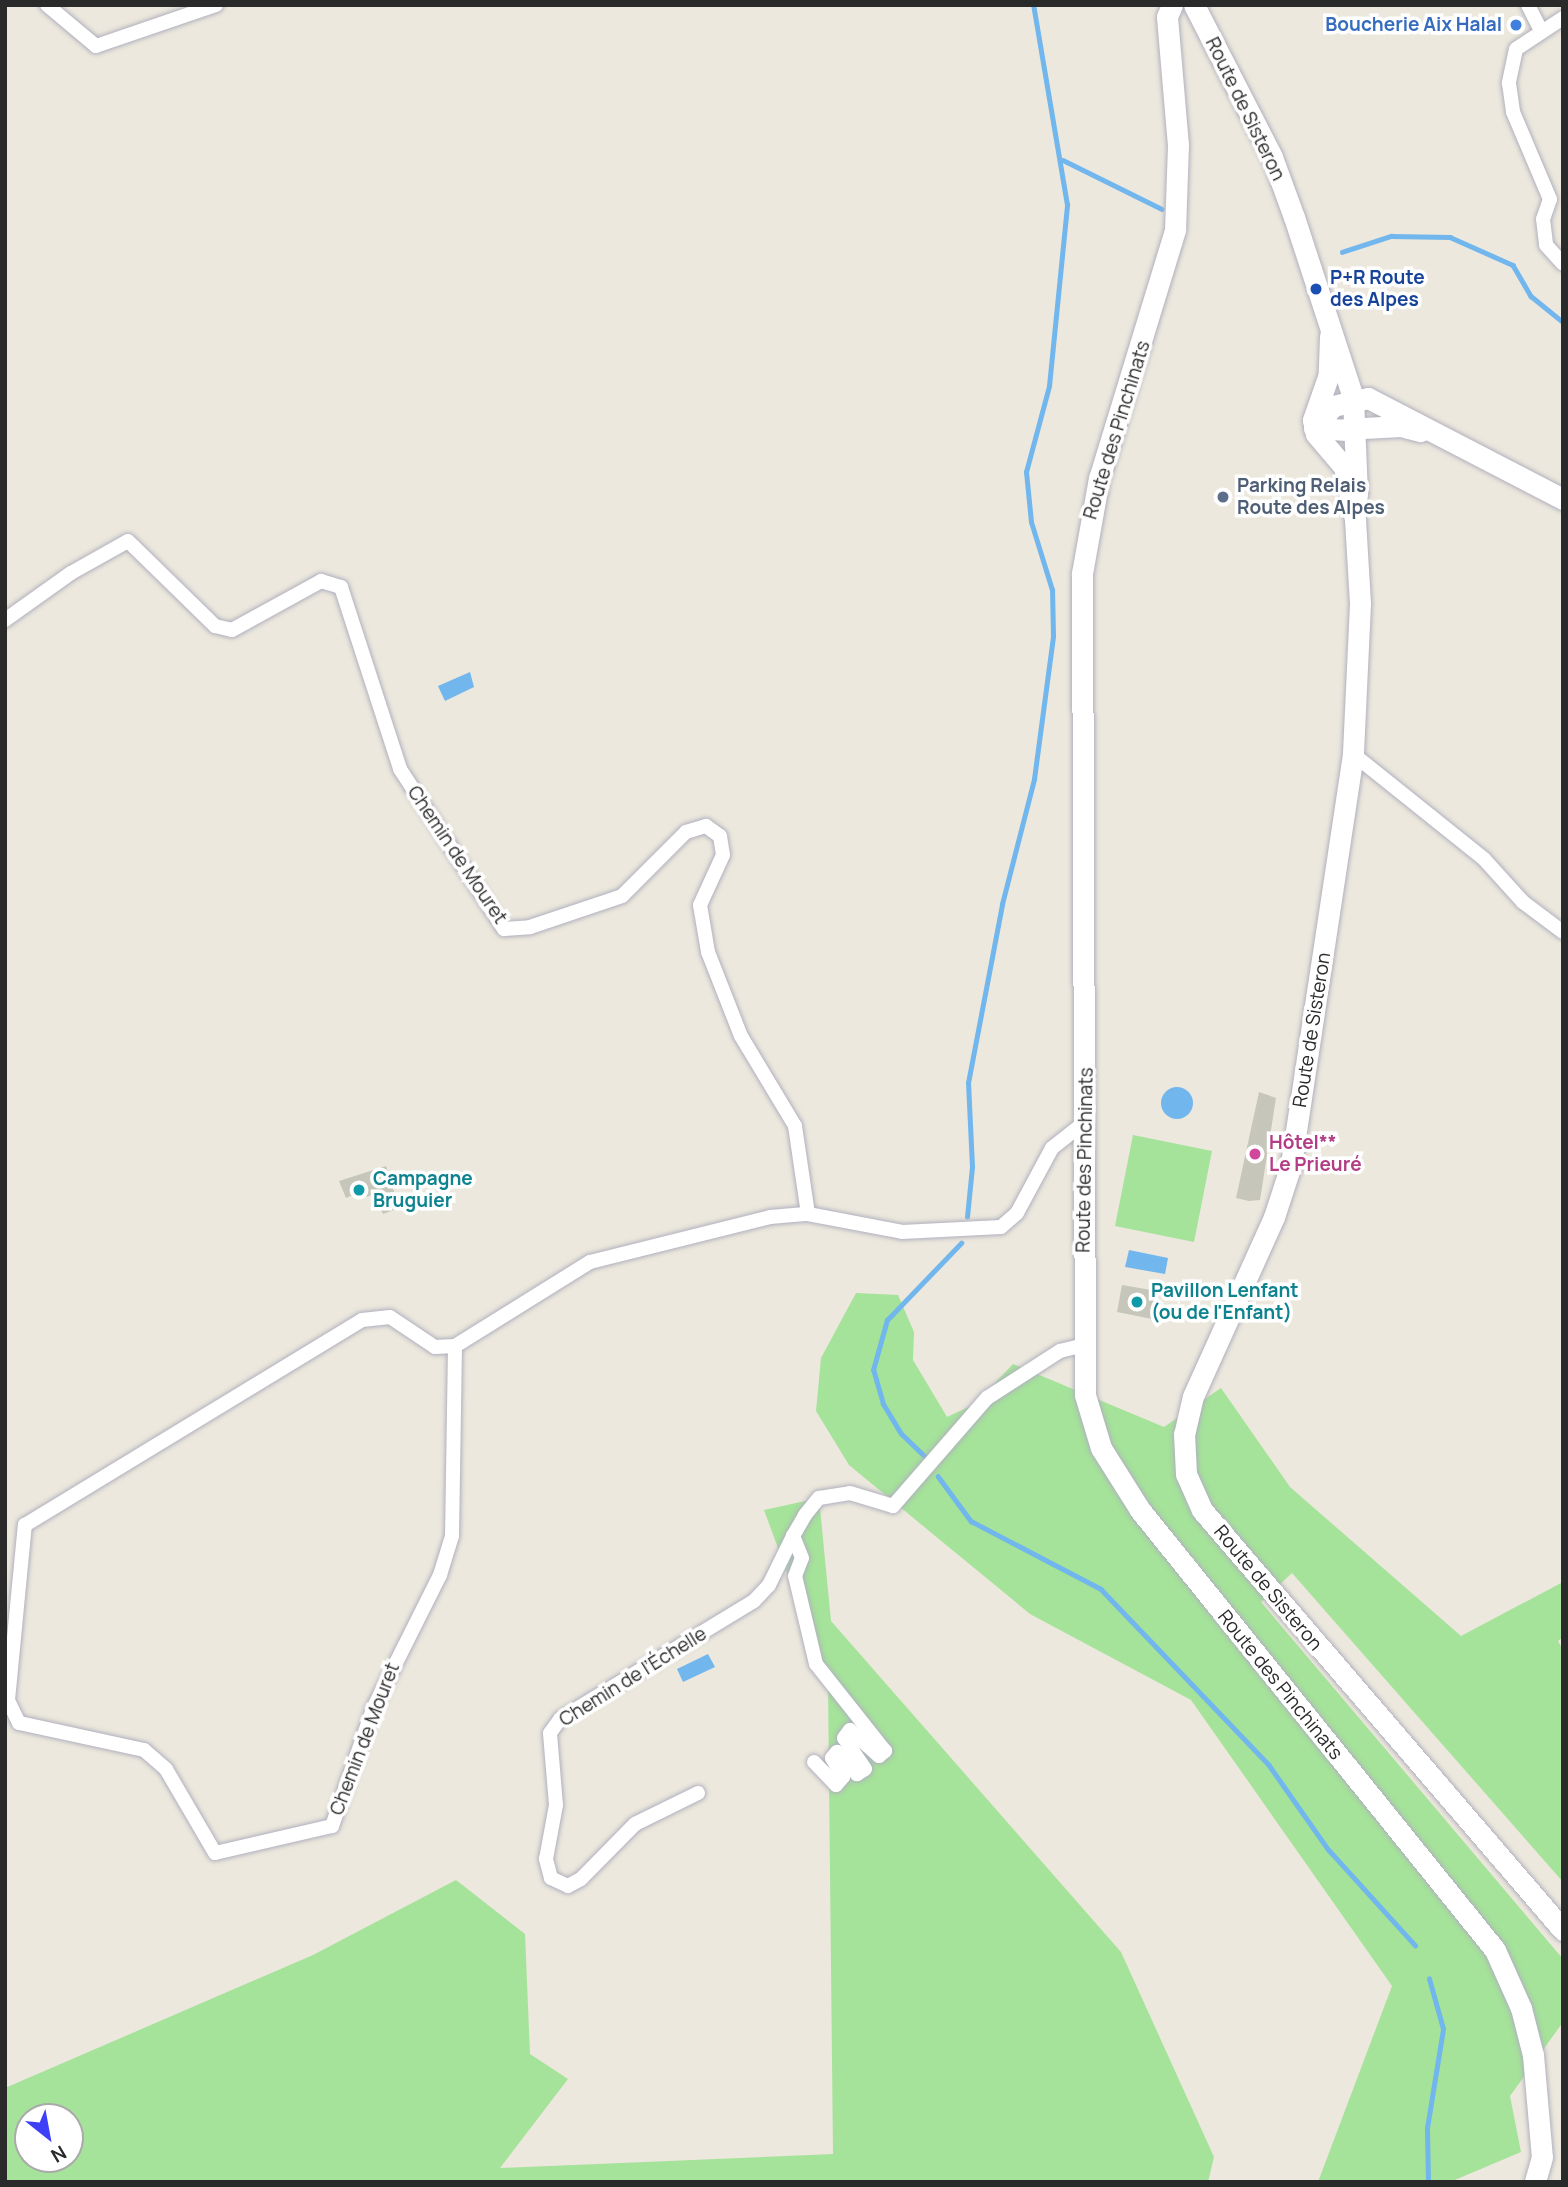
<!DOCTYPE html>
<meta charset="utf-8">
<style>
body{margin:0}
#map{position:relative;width:1568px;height:2187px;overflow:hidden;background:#ece8dd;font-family:Manrope,sans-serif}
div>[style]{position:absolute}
.green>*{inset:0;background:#a5e29a}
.water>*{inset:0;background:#71b6ed}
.round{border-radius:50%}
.stream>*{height:4.5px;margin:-2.25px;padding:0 2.25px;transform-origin:2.25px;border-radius:2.25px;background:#71b6ed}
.building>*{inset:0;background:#c7c6bb}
.roads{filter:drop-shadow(0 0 2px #b0b0be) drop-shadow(0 0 2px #b0b0be)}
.street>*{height:14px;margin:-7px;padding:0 7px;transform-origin:7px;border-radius:7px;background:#fff}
.secondary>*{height:21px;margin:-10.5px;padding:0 10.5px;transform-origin:10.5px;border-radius:10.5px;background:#fff}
.dots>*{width:19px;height:19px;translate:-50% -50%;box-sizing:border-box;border:4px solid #fff;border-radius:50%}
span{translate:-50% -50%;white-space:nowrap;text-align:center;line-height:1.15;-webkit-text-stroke:7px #fff;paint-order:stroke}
.shop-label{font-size:19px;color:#366cbe;font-weight:700}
.right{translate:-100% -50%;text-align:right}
.street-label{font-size:19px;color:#2a2a2a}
.transit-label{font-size:19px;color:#164399;font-weight:700}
.left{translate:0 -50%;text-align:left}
.service-label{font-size:19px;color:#4e5e75;font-weight:700}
.hotel-label{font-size:19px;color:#b23c85;font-weight:700}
.culture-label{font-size:19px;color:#0d838f;font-weight:700}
.frame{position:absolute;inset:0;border:7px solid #2a2a2a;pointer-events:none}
.north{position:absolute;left:14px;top:2103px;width:70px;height:70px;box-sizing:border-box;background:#fff;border:2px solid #aaa;border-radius:50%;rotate:149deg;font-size:19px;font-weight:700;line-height:28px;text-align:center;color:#2a2a2a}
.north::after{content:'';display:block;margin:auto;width:24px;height:32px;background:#3e40f8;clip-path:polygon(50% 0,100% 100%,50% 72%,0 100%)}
</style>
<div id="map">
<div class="green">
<div style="clip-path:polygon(1133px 1135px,1212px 1151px,1194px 1242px,1115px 1226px)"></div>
<div style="clip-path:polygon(856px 1293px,898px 1295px,914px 1332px,913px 1360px,947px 1417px,975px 1404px,1013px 1364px,1164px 1427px,1221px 1388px,1290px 1487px,1461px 1636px,1563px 1582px,1563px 1637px,1558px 1641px,1563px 1650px,1563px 1882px,1292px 1573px,1261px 1602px,1563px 1959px,1563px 2022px,1510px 2096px,1521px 2152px,1450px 2182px,1318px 2182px,1392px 1986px,1191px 1700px,1030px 1614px,849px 1465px,816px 1411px,821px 1358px)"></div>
<div style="clip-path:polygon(evenodd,819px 1498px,831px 1621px,1121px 1952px,1214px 2157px,1208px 2182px,5px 2182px,5px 2088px,313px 1955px,456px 1880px,525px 1934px,530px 2054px,568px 2079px,500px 2168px,833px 2154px,828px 1683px,764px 1510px,819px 1498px,28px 2117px,70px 2117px,70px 2159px,28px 2159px,28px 2117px)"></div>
</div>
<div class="water">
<div style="clip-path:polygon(470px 672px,474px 687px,445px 701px,438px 686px)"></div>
<div class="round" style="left:1161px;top:1087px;width:32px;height:32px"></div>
<div style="clip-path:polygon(1129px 1250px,1168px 1258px,1165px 1274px,1125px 1267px)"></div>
<div style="clip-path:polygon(708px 1654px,715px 1667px,683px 1682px,677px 1669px)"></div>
</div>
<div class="stream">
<div style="left:1063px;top:160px;width:110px;rotate:26.3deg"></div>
<div style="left:1342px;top:252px;width:52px;rotate:-18.1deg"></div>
<div style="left:1391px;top:236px;width:59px;rotate:1deg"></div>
<div style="left:1450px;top:237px;width:69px;rotate:24deg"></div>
<div style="left:1513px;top:265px;width:36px;rotate:60deg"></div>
<div style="left:1531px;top:296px;width:41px;rotate:39.1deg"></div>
<div style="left:967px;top:1217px;width:50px;rotate:-84.3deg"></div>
<div style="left:972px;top:1167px;width:84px;rotate:-92.7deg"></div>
<div style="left:968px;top:1083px;width:182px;rotate:-79.2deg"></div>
<div style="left:1002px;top:904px;width:129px;rotate:-75.6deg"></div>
<div style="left:1034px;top:779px;width:144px;rotate:-82.4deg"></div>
<div style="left:1053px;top:636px;width:46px;rotate:-91.2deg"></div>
<div style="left:1052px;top:590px;width:71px;rotate:-107.2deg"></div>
<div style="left:1031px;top:522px;width:50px;rotate:-95.7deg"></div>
<div style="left:1026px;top:472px;width:89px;rotate:-75deg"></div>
<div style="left:1049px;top:386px;width:182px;rotate:-84.3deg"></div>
<div style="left:1067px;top:205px;width:203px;rotate:-99.6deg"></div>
<div style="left:928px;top:1460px;width:37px;rotate:-136deg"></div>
<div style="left:901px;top:1434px;width:35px;rotate:-121deg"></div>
<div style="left:883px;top:1404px;width:35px;rotate:-106deg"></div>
<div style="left:873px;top:1370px;width:52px;rotate:-74.4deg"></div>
<div style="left:887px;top:1320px;width:107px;rotate:-46.1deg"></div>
<div style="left:938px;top:1476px;width:56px;rotate:53.7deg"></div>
<div style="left:971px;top:1521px;width:147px;rotate:27.6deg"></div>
<div style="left:1101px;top:1589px;width:243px;rotate:46.3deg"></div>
<div style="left:1269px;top:1765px;width:103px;rotate:54.9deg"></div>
<div style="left:1328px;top:1849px;width:130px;rotate:47.8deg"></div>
<div style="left:1428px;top:2182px;width:54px;rotate:-91.1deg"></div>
<div style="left:1427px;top:2128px;width:100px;rotate:-80.8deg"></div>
<div style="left:1443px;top:2029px;width:52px;rotate:-105.6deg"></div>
</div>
<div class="building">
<div style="clip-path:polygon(1259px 1092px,1276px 1098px,1260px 1200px,1249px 1201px,1236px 1198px)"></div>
<div style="clip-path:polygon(386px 1166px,399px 1208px,383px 1214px,374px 1194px,367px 1197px,364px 1190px,346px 1198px,339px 1181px)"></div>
<div style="clip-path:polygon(1122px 1285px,1157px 1291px,1152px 1319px,1117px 1312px)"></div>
</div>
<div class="roads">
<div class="street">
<div style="left:47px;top:5px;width:64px;rotate:39.9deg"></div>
<div style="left:96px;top:46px;width:127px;rotate:-18.9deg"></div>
<div style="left:1528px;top:5px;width:27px;rotate:63deg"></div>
<div style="left:1563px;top:18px;width:56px;rotate:146.6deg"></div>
<div style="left:1516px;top:49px;width:35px;rotate:102deg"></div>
<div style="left:1509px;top:83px;width:29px;rotate:82deg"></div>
<div style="left:1513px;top:112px;width:95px;rotate:67deg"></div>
<div style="left:1550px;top:199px;width:21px;rotate:109deg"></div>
<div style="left:1543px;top:219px;width:26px;rotate:83deg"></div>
<div style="left:1546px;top:245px;width:25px;rotate:48deg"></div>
<div style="left:5px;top:620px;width:81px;rotate:-35.5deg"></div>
<div style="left:71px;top:573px;width:65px;rotate:-29.3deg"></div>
<div style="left:128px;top:541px;width:122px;rotate:44.3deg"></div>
<div style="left:215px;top:626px;width:17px;rotate:13deg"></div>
<div style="left:232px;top:630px;width:102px;rotate:-28.8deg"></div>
<div style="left:321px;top:581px;width:21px;rotate:17deg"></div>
<div style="left:341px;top:587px;width:191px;rotate:72deg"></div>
<div style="left:400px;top:769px;width:191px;rotate:57deg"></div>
<div style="left:504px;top:929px;width:26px;rotate:-4deg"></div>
<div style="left:530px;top:927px;width:97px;rotate:-18.6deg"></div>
<div style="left:622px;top:896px;width:91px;rotate:-45deg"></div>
<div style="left:686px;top:832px;width:21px;rotate:-17deg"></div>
<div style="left:706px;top:826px;width:17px;rotate:36deg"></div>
<div style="left:720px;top:836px;width:19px;rotate:81deg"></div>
<div style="left:723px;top:855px;width:55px;rotate:114.7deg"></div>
<div style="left:700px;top:905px;width:48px;rotate:80.3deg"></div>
<div style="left:708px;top:952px;width:90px;rotate:68.6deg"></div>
<div style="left:741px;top:1036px;width:105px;rotate:59deg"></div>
<div style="left:795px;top:1126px;width:89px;rotate:81.6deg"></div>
<div style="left:808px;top:1214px;width:96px;rotate:10.8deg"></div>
<div style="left:902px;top:1232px;width:99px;rotate:-2.9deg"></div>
<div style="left:1001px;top:1227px;width:21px;rotate:-41deg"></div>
<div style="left:1017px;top:1213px;width:74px;rotate:-61.7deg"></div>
<div style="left:1052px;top:1148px;width:42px;rotate:-38.2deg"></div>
<div style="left:1353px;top:754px;width:168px;rotate:38.7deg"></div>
<div style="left:1484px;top:859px;width:58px;rotate:47.8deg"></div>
<div style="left:1523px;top:902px;width:50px;rotate:36.9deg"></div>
<div style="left:455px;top:1346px;width:190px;rotate:90.9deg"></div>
<div style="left:452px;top:1536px;width:41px;rotate:107.1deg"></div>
<div style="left:440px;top:1575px;width:150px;rotate:116.6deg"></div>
<div style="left:373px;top:1709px;width:124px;rotate:109.3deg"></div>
<div style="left:332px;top:1826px;width:120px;rotate:167deg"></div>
<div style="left:215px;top:1853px;width:97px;rotate:-120.3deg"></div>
<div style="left:166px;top:1769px;width:29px;rotate:-139deg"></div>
<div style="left:144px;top:1750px;width:128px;rotate:-167.8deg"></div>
<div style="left:19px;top:1723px;width:25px;rotate:-116deg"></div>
<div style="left:8px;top:1700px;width:176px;rotate:-84.5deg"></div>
<div style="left:25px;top:1525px;width:394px;rotate:-31.3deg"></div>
<div style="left:362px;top:1320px;width:28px;rotate:-6deg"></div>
<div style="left:390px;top:1317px;width:54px;rotate:33.7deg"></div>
<div style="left:435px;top:1347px;width:20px;rotate:-3deg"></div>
<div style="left:455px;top:1346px;width:159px;rotate:-31.9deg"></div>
<div style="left:590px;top:1262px;width:186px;rotate:-14deg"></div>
<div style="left:770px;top:1217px;width:38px;rotate:-5deg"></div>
<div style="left:814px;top:1762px;width:32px;rotate:46deg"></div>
<div style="left:836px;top:1785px;width:11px;rotate:-49deg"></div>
<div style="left:843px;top:1777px;width:22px;rotate:-120deg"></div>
<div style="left:832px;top:1758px;width:8px;rotate:-50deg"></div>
<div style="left:837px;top:1752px;width:30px;rotate:48deg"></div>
<div style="left:857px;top:1774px;width:9px;rotate:-32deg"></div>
<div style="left:865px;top:1769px;width:37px;rotate:-124deg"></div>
<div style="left:844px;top:1738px;width:10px;rotate:-53deg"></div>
<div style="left:850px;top:1730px;width:39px;rotate:42deg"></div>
<div style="left:879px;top:1756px;width:8px;rotate:-40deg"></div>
<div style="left:885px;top:1751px;width:111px;rotate:-128.4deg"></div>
<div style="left:816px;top:1664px;width:90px;rotate:-103.4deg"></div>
<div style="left:795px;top:1576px;width:19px;rotate:-69deg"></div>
<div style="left:802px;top:1558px;width:24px;rotate:-112deg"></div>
<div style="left:793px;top:1536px;width:24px;rotate:-60deg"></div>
<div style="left:805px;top:1515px;width:22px;rotate:-51deg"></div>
<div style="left:819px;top:1498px;width:31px;rotate:-9deg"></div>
<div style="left:850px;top:1493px;width:45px;rotate:16.8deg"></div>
<div style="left:893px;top:1506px;width:143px;rotate:-49deg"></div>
<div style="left:987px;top:1398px;width:87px;rotate:-32.8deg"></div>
<div style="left:1060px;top:1351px;width:25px;rotate:-14deg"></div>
<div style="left:698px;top:1793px;width:70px;rotate:153.8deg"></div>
<div style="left:635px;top:1824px;width:77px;rotate:134.5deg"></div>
<div style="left:581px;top:1879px;width:15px;rotate:152deg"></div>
<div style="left:568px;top:1886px;width:19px;rotate:-155deg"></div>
<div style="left:551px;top:1878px;width:20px;rotate:-105deg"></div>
<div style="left:546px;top:1859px;width:55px;rotate:-79.5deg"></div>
<div style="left:556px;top:1805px;width:72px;rotate:-94.8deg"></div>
<div style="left:550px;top:1733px;width:17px;rotate:-54deg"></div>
<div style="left:560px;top:1719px;width:227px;rotate:-31.3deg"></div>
<div style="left:754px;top:1601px;width:22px;rotate:-47deg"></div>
<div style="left:769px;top:1585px;width:55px;rotate:-63.9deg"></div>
</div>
<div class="secondary">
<div style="left:1172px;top:5px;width:13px;rotate:113deg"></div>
<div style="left:1167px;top:17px;width:128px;rotate:85.1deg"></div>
<div style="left:1178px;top:145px;width:85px;rotate:92deg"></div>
<div style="left:1175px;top:230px;width:259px;rotate:107deg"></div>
<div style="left:1099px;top:478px;width:97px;rotate:100.1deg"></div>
<div style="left:1082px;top:573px;width:822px;rotate:89.79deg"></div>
<div style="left:1085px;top:1395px;width:55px;rotate:73.2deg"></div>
<div style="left:1101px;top:1448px;width:73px;rotate:57.8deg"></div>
<div style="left:1140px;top:1510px;width:565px;rotate:51.1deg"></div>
<div style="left:1495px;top:1950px;width:64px;rotate:65.9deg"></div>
<div style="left:1521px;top:2008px;width:49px;rotate:75.7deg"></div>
<div style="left:1533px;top:2055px;width:102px;rotate:85deg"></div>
<div style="left:1542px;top:2157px;width:26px;rotate:106deg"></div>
<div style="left:1194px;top:5px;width:171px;rotate:62.8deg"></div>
<div style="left:1272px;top:157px;width:64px;rotate:69.9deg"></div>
<div style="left:1294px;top:217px;width:190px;rotate:71.9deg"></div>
<div style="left:1353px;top:398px;width:97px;rotate:87.6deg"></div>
<div style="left:1330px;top:336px;width:38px;rotate:92deg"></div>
<div style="left:1329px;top:374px;width:49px;rotate:109.2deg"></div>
<div style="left:1313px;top:420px;width:14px;rotate:78deg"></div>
<div style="left:1316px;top:434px;width:43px;rotate:49.7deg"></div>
<div style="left:1344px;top:467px;width:53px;rotate:78.1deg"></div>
<div style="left:1355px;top:519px;width:85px;rotate:86.6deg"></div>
<div style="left:1360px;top:604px;width:150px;rotate:92.7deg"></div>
<div style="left:1353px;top:754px;width:416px;rotate:98.6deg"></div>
<div style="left:1291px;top:1165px;width:55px;rotate:108.1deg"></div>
<div style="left:1274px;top:1217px;width:196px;rotate:114.3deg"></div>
<div style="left:1193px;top:1396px;width:39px;rotate:103deg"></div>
<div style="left:1184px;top:1434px;width:40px;rotate:87.1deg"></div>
<div style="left:1186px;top:1474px;width:39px;rotate:66deg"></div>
<div style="left:1202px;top:1510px;width:554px;rotate:49.32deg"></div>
<div style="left:1345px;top:429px;width:56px;rotate:-3.1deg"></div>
<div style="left:1401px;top:426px;width:20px;rotate:15deg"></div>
<div style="left:1346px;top:430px;width:32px;rotate:-176deg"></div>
<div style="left:1314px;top:428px;width:29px;rotate:-49deg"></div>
<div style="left:1333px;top:406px;width:36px;rotate:-13deg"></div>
<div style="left:1368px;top:398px;width:220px;rotate:27.4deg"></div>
</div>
</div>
<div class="dots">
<div style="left:1516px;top:25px;background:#3f7fe0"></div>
<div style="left:1316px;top:289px;background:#1a4fb4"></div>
<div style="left:1223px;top:497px;background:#5c6f8a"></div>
<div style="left:1255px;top:1154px;background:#d1479c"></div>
<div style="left:359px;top:1190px;background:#0f9aa8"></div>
<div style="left:1137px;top:1302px;background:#0f9aa8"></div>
</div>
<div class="shop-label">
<span class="right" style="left:1502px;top:25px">Boucherie Aix Halal</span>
</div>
<div class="street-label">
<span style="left:1245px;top:109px;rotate:64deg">Route de Sisteron</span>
<span style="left:1117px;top:430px;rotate:-73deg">Route des Pinchinats</span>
<span style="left:457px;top:855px;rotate:56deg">Chemin de Mouret</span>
<span style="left:1312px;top:1030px;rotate:-81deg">Route de Sisteron</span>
<span style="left:1085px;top:1160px;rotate:-89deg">Route des Pinchinats</span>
<span style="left:1268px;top:1588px;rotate:50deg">Route de Sisteron</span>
<span style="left:633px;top:1677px;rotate:-32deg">Chemin de l’Échelle</span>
<span style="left:1280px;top:1685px;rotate:51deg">Route des Pinchinats</span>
<span style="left:365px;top:1739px;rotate:-69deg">Chemin de Mouret</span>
</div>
<div class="transit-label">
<span class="left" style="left:1330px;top:289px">P+R Route<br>des Alpes</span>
</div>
<div class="service-label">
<span class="left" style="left:1237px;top:497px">Parking Relais<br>Route des Alpes</span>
</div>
<div class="hotel-label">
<span class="left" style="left:1269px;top:1154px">Hôtel**<br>Le Prieuré</span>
</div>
<div class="culture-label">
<span class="left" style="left:373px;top:1190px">Campagne<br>Bruguier</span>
<span class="left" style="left:1151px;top:1302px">Pavillon Lenfant<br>(ou de l'Enfant)</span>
</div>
<div class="frame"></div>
<div class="north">N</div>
</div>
